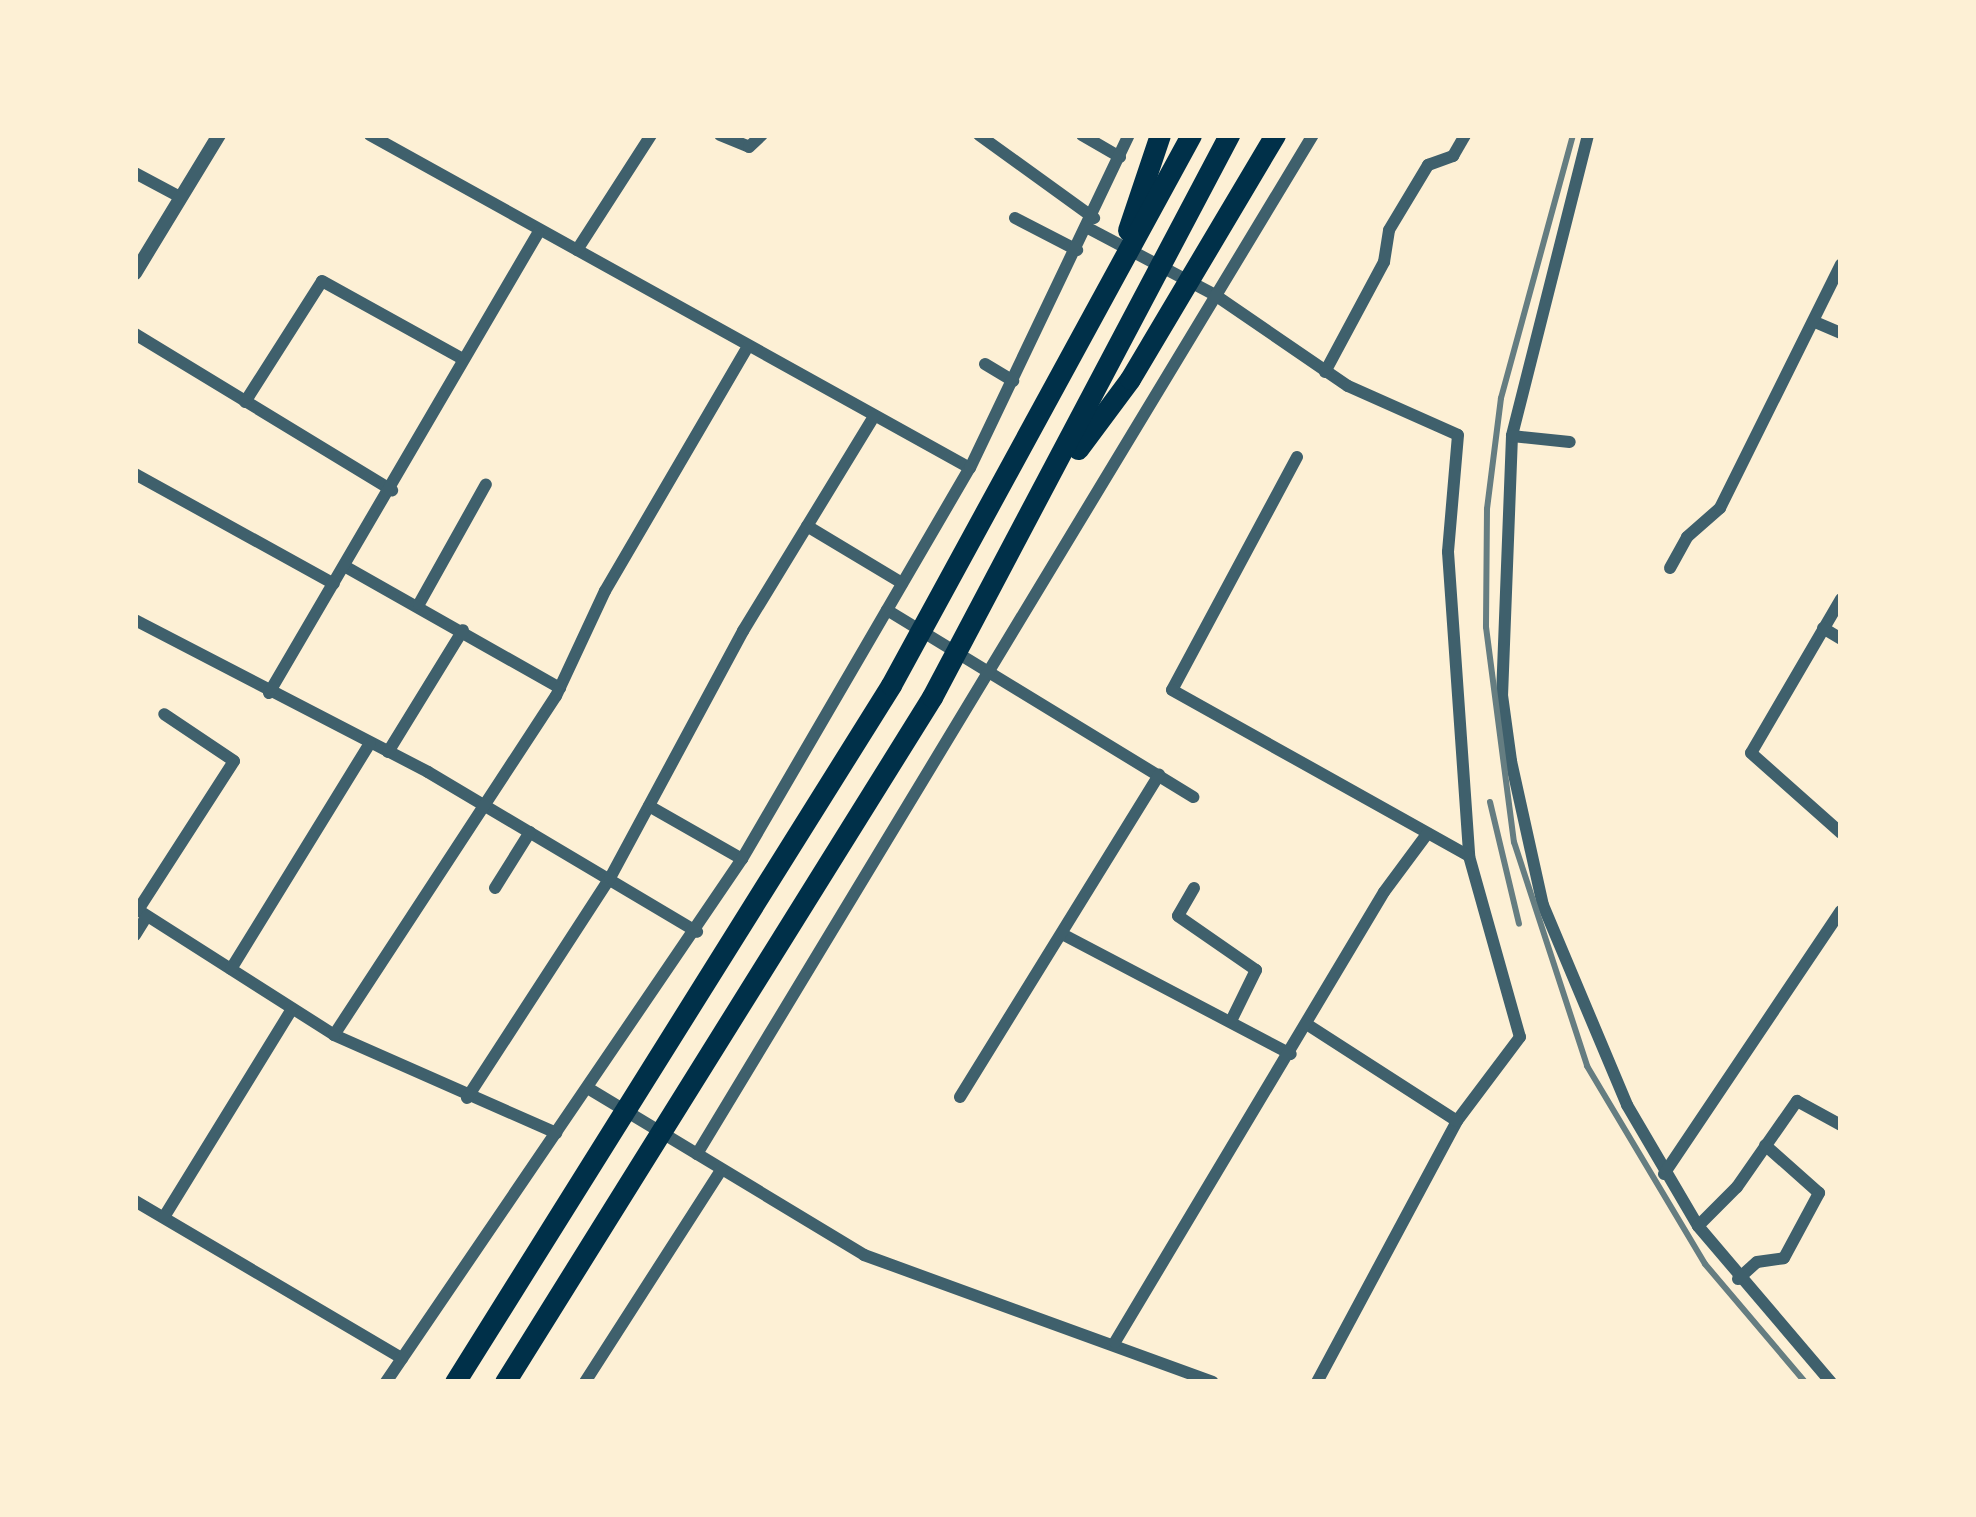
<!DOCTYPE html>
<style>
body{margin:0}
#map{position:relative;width:1976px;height:1517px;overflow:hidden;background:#fdf0d5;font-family:Commissioner,sans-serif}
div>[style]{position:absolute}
.minor>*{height:12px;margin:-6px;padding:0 6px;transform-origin:6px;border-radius:6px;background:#3f606c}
.tertiary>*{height:14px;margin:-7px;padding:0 7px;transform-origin:7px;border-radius:7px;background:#3f606c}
.motorway>*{height:21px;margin:-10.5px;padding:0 10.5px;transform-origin:10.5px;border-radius:10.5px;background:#003049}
.rail>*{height:6px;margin:-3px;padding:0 3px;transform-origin:3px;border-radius:3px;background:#657d81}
span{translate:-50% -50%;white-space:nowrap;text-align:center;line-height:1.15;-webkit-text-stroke:12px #fdf0d5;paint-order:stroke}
.frame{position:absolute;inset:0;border:138px solid #fdf0d5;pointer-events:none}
</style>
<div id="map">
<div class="minor">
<div style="left:370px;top:135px;width:686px;rotate:29.03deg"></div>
<div style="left:720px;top:135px;width:31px;rotate:22deg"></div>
<div style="left:749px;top:147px;width:18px;rotate:-43deg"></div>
<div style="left:979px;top:135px;width:142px;rotate:35.8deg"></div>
<div style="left:1082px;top:135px;width:44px;rotate:30.1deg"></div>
<div style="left:1588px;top:135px;width:310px;rotate:104.2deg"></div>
<div style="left:1512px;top:436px;width:259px;rotate:92.2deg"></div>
<div style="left:1502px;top:695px;width:67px;rotate:82.2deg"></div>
<div style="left:1511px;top:761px;width:148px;rotate:77.5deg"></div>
<div style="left:1543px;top:905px;width:217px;rotate:67.2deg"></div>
<div style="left:1627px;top:1105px;width:140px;rotate:59.6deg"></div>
<div style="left:1698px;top:1226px;width:205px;rotate:49.6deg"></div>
<div style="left:135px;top:173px;width:51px;rotate:28.1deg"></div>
<div style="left:1015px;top:218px;width:70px;rotate:27.3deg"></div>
<div style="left:1088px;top:228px;width:144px;rotate:27.8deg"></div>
<div style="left:1215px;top:295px;width:161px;rotate:34.4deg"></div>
<div style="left:1348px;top:386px;width:120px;rotate:24deg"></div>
<div style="left:1458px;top:435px;width:117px;rotate:94.9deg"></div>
<div style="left:1448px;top:552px;width:305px;rotate:86deg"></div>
<div style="left:1469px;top:856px;width:188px;rotate:74.3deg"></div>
<div style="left:1520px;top:1037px;width:105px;rotate:126.9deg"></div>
<div style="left:1457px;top:1121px;width:296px;rotate:118.2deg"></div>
<div style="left:577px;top:250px;width:137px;rotate:-57.2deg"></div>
<div style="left:1815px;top:322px;width:28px;rotate:23deg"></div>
<div style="left:135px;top:334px;width:301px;rotate:31.3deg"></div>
<div style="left:985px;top:364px;width:33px;rotate:31deg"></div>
<div style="left:1325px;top:372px;width:125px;rotate:-61.8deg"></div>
<div style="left:1384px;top:262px;width:32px;rotate:-81deg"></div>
<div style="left:1389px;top:230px;width:76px;rotate:-59deg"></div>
<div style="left:1428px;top:165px;width:27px;rotate:-20deg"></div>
<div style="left:1453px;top:156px;width:24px;rotate:-60deg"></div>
<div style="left:245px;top:402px;width:143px;rotate:-57.5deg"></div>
<div style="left:322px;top:281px;width:161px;rotate:29deg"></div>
<div style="left:1512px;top:436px;width:58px;rotate:5.9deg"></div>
<div style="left:1297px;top:457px;width:264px;rotate:118.2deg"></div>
<div style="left:1172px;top:690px;width:340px;rotate:29.2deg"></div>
<div style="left:135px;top:474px;width:227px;rotate:28.9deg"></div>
<div style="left:807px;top:526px;width:111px;rotate:31deg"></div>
<div style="left:346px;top:567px;width:246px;rotate:29.5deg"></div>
<div style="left:1670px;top:568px;width:35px;rotate:-61deg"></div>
<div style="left:1687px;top:537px;width:44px;rotate:-41.3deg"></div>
<div style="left:1720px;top:508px;width:272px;rotate:-63.6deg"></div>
<div style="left:1841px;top:599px;width:178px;rotate:120.3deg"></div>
<div style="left:1751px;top:753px;width:120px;rotate:41.6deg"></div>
<div style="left:419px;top:604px;width:137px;rotate:-60.8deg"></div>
<div style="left:887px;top:610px;width:359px;rotate:31.4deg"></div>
<div style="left:135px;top:620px;width:330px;rotate:27.4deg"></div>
<div style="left:428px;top:772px;width:313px;rotate:30.7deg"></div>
<div style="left:1823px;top:628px;width:21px;rotate:31deg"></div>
<div style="left:269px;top:693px;width:533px;rotate:-59.68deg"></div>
<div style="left:388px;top:752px;width:143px;rotate:-58.4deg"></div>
<div style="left:649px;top:806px;width:107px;rotate:29.7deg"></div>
<div style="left:495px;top:888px;width:66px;rotate:-58deg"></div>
<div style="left:1194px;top:888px;width:32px;rotate:120deg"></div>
<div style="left:1178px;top:916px;width:95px;rotate:34.7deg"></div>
<div style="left:1256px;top:970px;width:55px;rotate:116.1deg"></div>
<div style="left:135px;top:908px;width:236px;rotate:32.5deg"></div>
<div style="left:334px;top:1035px;width:243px;rotate:23.8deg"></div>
<div style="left:138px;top:910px;width:177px;rotate:-57.2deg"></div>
<div style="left:234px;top:761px;width:84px;rotate:-146.1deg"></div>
<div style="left:135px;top:935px;width:22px;rotate:-58deg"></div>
<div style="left:1064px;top:935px;width:256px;rotate:27.7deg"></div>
<div style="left:231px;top:969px;width:265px;rotate:-58.4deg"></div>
<div style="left:1308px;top:1025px;width:177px;rotate:32.8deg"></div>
<div style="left:334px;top:1035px;width:405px;rotate:-56.8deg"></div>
<div style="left:556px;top:696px;width:116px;rotate:-65deg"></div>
<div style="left:605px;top:591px;width:284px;rotate:-59.7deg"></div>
<div style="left:591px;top:1090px;width:319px;rotate:31.1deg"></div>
<div style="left:864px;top:1255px;width:371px;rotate:20deg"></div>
<div style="left:960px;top:1097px;width:379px;rotate:-58.3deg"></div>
<div style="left:467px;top:1098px;width:262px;rotate:-57deg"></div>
<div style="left:610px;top:878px;width:281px;rotate:-61.7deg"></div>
<div style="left:743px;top:631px;width:252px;rotate:-58.6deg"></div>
<div style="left:697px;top:1154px;width:1191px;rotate:-58.85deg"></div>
<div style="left:1664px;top:1174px;width:317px;rotate:-56.1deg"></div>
<div style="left:135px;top:1201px;width:310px;rotate:30.5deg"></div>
<div style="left:164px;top:1217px;width:244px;rotate:-58.4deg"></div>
<div style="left:1698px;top:1226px;width:55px;rotate:-45deg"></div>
<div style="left:1737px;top:1187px;width:105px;rotate:-55.1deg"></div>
<div style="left:1797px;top:1101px;width:50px;rotate:28.6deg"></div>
<div style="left:1738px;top:1279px;width:25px;rotate:-42deg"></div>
<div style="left:1757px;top:1262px;width:27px;rotate:-8deg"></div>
<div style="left:1784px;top:1258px;width:74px;rotate:-61.7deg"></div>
<div style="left:1819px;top:1193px;width:72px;rotate:-138.4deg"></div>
<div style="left:1115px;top:1342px;width:524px;rotate:-59.13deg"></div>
<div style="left:1384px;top:892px;width:72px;rotate:-53.4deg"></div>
<div style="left:386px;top:1382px;width:633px;rotate:-55.76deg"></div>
<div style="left:742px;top:859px;width:453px;rotate:-59.8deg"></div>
<div style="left:970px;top:468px;width:369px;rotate:-64.5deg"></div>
<div style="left:585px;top:1382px;width:252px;rotate:-57.3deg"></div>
</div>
<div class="tertiary">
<div style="left:135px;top:273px;width:162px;rotate:-58.7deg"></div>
</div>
<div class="motorway">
<div style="left:1128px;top:230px;width:100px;rotate:-71.4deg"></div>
<div style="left:1078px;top:449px;width:87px;rotate:-53.4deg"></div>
<div style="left:1130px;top:379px;width:284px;rotate:-59.3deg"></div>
<div style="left:455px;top:1382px;width:822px;rotate:-57.97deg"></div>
<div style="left:891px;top:685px;width:626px;rotate:-61.39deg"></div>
<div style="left:505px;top:1382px;width:807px;rotate:-58.06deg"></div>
<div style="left:932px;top:697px;width:636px;rotate:-62.14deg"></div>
</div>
<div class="rail">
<div style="left:1573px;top:135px;width:273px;rotate:105.3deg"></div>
<div style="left:1501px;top:398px;width:112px;rotate:97.2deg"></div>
<div style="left:1487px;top:509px;width:118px;rotate:90.5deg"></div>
<div style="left:1486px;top:627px;width:217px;rotate:82.6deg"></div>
<div style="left:1514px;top:842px;width:236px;rotate:71.9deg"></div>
<div style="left:1587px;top:1066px;width:230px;rotate:59.2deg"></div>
<div style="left:1705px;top:1264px;width:155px;rotate:49.7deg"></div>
<div style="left:1490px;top:802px;width:125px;rotate:76.6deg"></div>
</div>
<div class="frame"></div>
</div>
